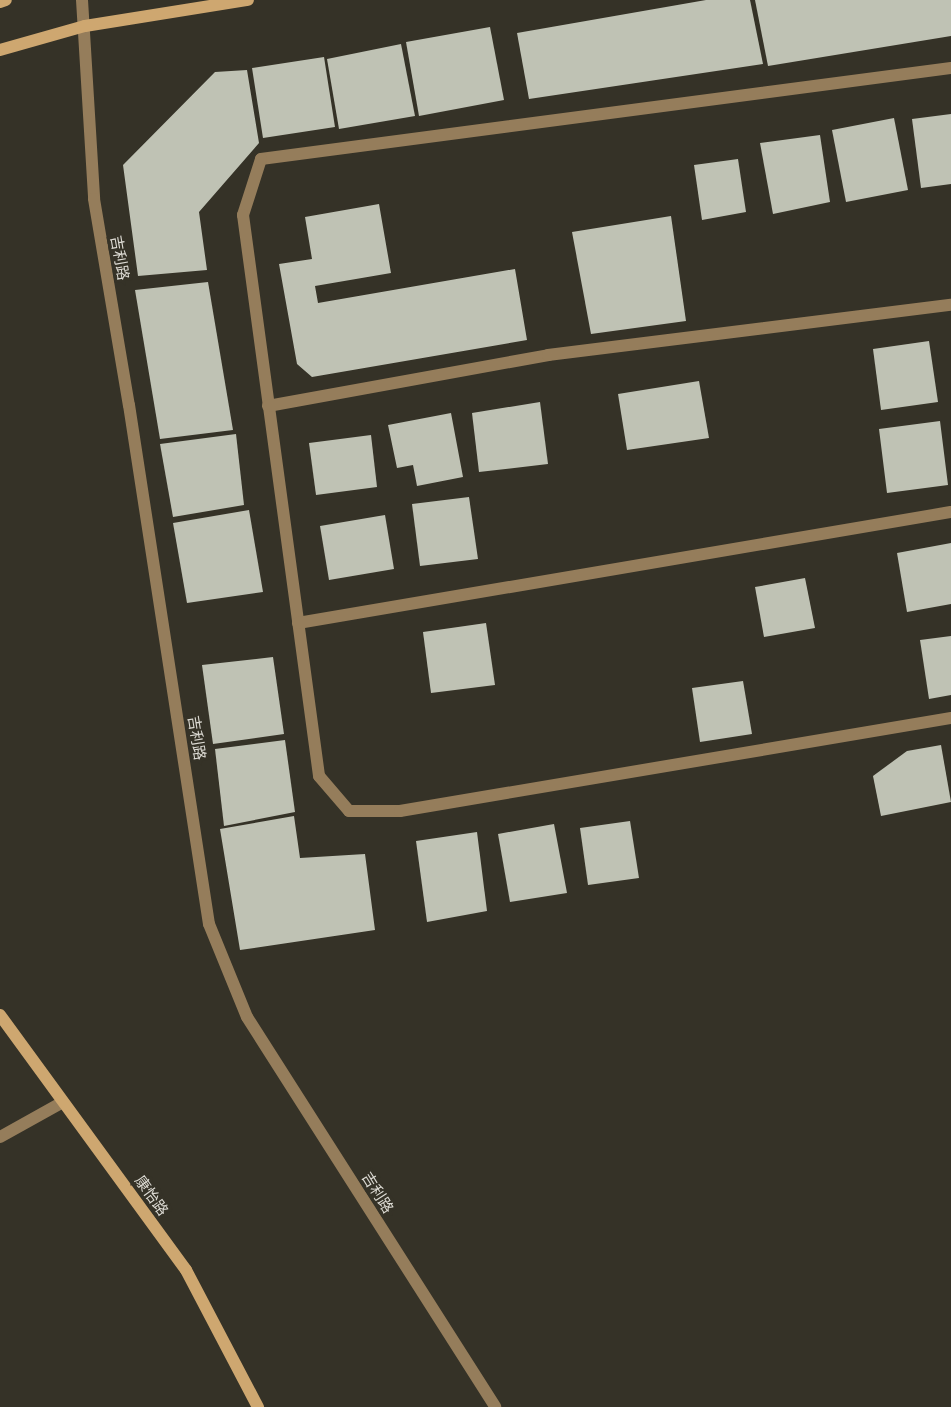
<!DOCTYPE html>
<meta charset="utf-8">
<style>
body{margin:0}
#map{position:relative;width:951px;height:1407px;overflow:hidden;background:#353227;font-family:Roboto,"Noto Sans SC",sans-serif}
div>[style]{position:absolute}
.building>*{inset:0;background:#bfc2b4}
.street>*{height:12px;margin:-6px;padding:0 6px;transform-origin:6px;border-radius:6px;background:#957d5b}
.secondary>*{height:12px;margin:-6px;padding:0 6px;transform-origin:6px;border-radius:6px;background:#cea770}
span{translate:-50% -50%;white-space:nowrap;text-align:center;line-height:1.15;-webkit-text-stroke:6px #353227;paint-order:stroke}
.street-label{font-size:15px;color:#dddbd4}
</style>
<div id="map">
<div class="building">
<div style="clip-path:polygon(706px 0,750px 0,763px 64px,529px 99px,517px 33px)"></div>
<div style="clip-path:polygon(755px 0,951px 0,951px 36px,768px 66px)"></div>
<div style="clip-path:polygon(490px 27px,504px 100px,419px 116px,406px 42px)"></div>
<div style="clip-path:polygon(401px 44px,415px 116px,339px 129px,327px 59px)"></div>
<div style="clip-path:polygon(324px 57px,335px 127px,263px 138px,252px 68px)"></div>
<div style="clip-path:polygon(247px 70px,259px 143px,199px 212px,207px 270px,138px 276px,123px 165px,215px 72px)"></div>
<div style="clip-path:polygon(951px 114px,951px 184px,921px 188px,912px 119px)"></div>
<div style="clip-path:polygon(894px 118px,908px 190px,846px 202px,832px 130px)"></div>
<div style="clip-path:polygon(820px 135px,830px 202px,773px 214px,760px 143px)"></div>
<div style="clip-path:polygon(738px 159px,746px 212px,702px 220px,694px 165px)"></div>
<div style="clip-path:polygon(379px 204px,391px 273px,315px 286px,318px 303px,515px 269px,527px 340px,312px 377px,297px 364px,279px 264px,312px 259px,305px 217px)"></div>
<div style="clip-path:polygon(671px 216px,686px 321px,591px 334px,572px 232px)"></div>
<div style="clip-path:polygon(208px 282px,233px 430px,160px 439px,135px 290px)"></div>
<div style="clip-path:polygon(929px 341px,938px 402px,881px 410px,873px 349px)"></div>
<div style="clip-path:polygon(699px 381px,709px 438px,627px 450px,618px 394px)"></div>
<div style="clip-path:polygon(540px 402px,548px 464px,479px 472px,472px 413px)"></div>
<div style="clip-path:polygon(451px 413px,463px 477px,417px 486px,413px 465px,397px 468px,388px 425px)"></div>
<div style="clip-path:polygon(940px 421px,948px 485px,887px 493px,879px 429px)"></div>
<div style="clip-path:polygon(236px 434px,244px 505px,173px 517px,160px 444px)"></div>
<div style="clip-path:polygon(371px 435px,377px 487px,316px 495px,309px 443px)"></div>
<div style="clip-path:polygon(469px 497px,478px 559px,420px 566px,412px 504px)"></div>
<div style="clip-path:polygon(249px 510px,263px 592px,187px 603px,173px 523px)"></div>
<div style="clip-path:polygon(385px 515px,394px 569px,329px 580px,320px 526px)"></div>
<div style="clip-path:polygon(951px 543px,951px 604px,907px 612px,897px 553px)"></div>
<div style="clip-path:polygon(805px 578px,815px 628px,764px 637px,755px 587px)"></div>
<div style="clip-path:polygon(486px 623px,495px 685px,431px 693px,423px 632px)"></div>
<div style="clip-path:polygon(951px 636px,951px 695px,929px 699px,920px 640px)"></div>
<div style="clip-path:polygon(273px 657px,284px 734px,213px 744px,202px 665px)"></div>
<div style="clip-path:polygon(743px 681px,752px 734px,700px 742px,692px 688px)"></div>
<div style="clip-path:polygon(285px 740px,295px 812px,224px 826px,215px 749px)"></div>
<div style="clip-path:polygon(941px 745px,951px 802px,881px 816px,873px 776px,907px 751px)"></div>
<div style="clip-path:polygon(294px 816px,300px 858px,365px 854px,375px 930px,240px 950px,220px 829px)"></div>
<div style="clip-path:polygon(630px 821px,639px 878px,588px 885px,580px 828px)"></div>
<div style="clip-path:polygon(554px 824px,567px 893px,510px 902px,498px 834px)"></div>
<div style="clip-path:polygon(477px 832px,487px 911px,427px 922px,416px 841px)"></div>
</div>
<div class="street">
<div style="left:82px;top:0;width:199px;rotate:86.5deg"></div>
<div style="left:94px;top:199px;width:209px;rotate:80.4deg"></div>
<div style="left:129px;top:405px;width:525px;rotate:81.24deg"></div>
<div style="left:209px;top:924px;width:100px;rotate:67.8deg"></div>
<div style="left:247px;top:1017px;width:462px;rotate:57.5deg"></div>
<div style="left:951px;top:68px;width:696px;rotate:172.49deg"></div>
<div style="left:261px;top:159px;width:59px;rotate:107.8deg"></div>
<div style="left:243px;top:215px;width:566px;rotate:82.28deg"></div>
<div style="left:319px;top:776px;width:46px;rotate:49.4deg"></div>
<div style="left:349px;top:811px;width:51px"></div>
<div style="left:400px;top:811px;width:559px;rotate:-9.58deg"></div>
<div style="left:268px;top:406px;width:285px;rotate:-10.3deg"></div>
<div style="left:548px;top:355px;width:406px;rotate:-7.1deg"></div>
<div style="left:298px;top:623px;width:662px;rotate:-9.65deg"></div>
<div style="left:0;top:1137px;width:72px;rotate:-29.1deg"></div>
</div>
<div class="secondary">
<div style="left:0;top:2px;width:6px;rotate:-18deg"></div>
<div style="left:0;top:50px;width:88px;rotate:-15.8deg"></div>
<div style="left:85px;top:26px;width:165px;rotate:-9.1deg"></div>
<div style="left:0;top:1015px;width:316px;rotate:53.9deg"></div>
<div style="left:186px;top:1270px;width:155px;rotate:62.3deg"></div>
</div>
<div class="street-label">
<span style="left:119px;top:258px;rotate:80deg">吉利路</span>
<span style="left:196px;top:738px;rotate:81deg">吉利路</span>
<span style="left:377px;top:1193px;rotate:58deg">吉利路</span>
<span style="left:151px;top:1196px;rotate:54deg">康怡路</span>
</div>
</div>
